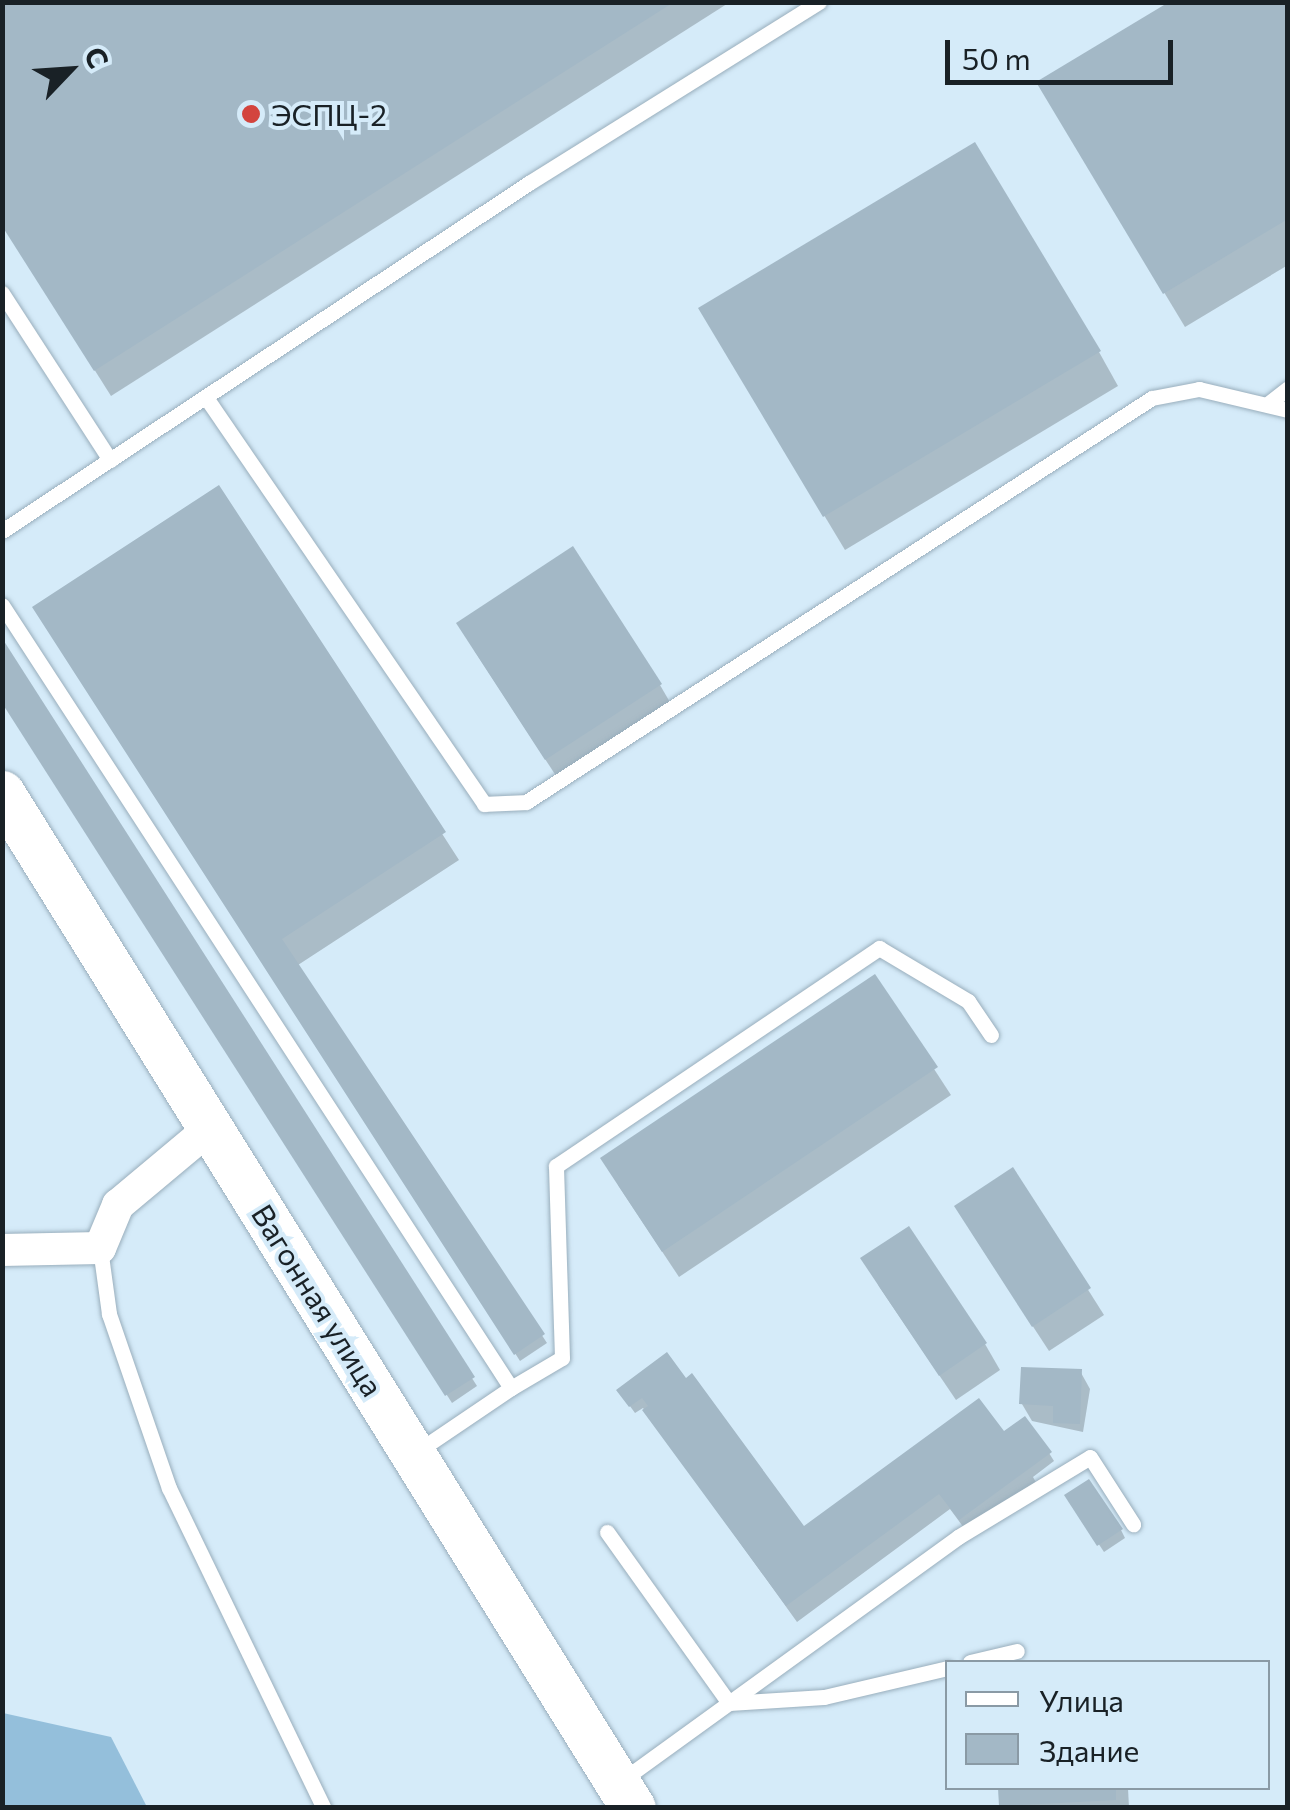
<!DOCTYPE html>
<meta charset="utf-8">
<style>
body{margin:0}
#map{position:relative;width:1290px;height:1810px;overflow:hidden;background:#d5ebf9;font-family:Commissioner,sans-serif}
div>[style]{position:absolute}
.green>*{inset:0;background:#94bfdb}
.shadow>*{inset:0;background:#0003}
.building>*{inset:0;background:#a3b8c6}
.roads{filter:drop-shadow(0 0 2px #99aebc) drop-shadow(0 0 2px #99aebc)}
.lane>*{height:15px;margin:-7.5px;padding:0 7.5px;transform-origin:7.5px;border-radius:7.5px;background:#fff}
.street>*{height:32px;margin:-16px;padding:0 16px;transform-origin:16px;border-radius:16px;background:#fff}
.secondary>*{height:45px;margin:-22.5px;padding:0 22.5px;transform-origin:22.5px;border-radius:22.5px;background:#fff}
.dots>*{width:28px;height:28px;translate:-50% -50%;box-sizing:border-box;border:5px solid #d5ebf9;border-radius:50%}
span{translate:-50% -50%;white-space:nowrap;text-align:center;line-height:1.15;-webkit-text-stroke:8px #d5ebf9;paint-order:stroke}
.poi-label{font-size:30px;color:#192126}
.left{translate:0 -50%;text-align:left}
.street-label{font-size:30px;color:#192126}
.frame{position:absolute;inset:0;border:5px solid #192126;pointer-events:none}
.legend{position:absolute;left:945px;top:1660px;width:325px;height:130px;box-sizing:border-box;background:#d5ebf9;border:2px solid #8a9aa5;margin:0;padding:12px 18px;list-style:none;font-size:30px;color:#192126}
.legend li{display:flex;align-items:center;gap:20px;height:50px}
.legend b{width:50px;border:2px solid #8a9aa5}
.north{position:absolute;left:20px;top:20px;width:100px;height:100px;-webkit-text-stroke:8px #d5ebf9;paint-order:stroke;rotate:65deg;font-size:28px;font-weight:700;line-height:40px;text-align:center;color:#192126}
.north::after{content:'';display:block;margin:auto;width:35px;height:45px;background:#192126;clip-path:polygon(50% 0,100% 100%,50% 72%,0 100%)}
.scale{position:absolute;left:945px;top:40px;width:228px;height:45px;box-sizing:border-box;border:5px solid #192126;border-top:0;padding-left:12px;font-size:30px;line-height:35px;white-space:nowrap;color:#192126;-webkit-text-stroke:8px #d5ebf9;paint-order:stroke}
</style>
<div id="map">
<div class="green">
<div style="clip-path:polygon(3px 1713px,111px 1737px,147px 1807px,3px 1807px)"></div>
</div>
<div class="shadow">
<div style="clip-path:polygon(2px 2px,730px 2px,111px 396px,2px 223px)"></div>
<div style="clip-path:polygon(1288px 2px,1288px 265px,1185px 327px,1059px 118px)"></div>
<div style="clip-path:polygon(721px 344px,1099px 352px,1118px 386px,845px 550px)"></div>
<div style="clip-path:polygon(219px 488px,459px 860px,298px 965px,547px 1343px,520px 1361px,35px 608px)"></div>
<div style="clip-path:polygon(2px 642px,477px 1386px,452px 1403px,2px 699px)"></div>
<div style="clip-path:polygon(474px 650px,660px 685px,675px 711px,562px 785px)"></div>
<div style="clip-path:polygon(874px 977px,951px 1095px,679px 1277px,618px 1185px)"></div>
<div style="clip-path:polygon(1013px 1171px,1104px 1315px,1049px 1351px,972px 1233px)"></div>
<div style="clip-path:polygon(878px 1285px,985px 1344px,1000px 1370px,956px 1400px)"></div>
<div style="clip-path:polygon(666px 1355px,804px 1529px,1010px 1445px,1049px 1453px,1054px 1461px,1033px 1477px,1038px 1486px,970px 1536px,950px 1509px,797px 1622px,643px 1408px,635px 1413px,624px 1398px)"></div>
<div style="clip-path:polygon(1080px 1371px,1090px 1389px,1083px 1432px,1032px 1421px,1022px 1404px)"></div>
<div style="clip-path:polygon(1067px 1496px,1121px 1530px,1125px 1538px,1104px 1552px)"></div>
<div style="clip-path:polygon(1001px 1788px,1128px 1788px,1129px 1808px,1003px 1808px)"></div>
</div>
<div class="building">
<div style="clip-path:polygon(2px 2px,674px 2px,94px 371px,2px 226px)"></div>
<div style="clip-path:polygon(1169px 2px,1288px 2px,1288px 219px,1163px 294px,1036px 82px)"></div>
<div style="clip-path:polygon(975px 142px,1101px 351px,823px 517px,698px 308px)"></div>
<div style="clip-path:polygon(219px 485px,446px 832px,282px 939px,545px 1334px,514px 1355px,32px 607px)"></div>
<div style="clip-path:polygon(573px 546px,662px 684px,545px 760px,456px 623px)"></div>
<div style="clip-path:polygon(2px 638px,475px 1377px,445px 1396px,2px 703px)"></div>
<div style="clip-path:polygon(875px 974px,938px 1067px,662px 1252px,600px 1158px)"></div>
<div style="clip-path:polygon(1013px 1167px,1091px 1288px,1032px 1327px,954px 1206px)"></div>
<div style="clip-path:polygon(909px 1226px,987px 1343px,939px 1376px,860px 1258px)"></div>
<div style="clip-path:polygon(667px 1352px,686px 1378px,692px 1373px,804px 1526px,979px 1398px,1004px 1431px,1025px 1416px,1052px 1452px,959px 1520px,939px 1494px,786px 1606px,642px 1410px,648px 1406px,642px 1398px,629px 1407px,616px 1390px)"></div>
<div style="clip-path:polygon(1021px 1367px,1082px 1369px,1080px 1424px,1053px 1423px,1053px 1406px,1019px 1404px)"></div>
<div style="clip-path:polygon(1089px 1479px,1123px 1529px,1097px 1546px,1064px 1495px)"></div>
<div style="clip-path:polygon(998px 1788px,1116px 1788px,1116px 1800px,999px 1806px)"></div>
</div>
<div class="roads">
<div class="lane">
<div style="left:2px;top:293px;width:199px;rotate:57.1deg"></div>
<div style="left:207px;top:399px;width:491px;rotate:55.6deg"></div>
<div style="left:484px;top:804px;width:42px;rotate:-2.7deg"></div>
<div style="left:526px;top:802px;width:745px;rotate:-32.84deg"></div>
<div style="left:1152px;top:398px;width:48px;rotate:-10.8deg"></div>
<div style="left:1199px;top:389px;width:91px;rotate:13.3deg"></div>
<div style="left:1269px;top:403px;width:24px;rotate:-38deg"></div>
<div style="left:2px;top:531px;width:632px;rotate:-33.44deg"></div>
<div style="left:529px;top:183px;width:342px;rotate:-32deg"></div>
<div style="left:2px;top:605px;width:934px;rotate:56.97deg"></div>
<div style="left:511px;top:1388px;width:112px;rotate:145.9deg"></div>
<div style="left:100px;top:1248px;width:67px;rotate:82.2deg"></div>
<div style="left:109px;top:1314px;width:184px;rotate:71deg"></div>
<div style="left:169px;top:1488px;width:356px;rotate:64.2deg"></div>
<div style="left:511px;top:1388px;width:59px;rotate:-30.5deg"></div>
<div style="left:562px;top:1358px;width:192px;rotate:-91.8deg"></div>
<div style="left:556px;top:1166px;width:390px;rotate:-34deg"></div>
<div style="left:879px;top:948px;width:104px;rotate:30.8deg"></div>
<div style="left:968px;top:1001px;width:41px;rotate:55.9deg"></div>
<div style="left:607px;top:1532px;width:210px;rotate:54.5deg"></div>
<div style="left:729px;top:1703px;width:95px;rotate:-3.6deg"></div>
<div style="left:824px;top:1697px;width:127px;rotate:-13.2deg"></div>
<div style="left:970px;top:1662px;width:48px;rotate:-13.2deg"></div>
<div style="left:621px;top:1781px;width:416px;rotate:-35.9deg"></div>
<div style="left:958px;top:1537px;width:154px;rotate:-31.2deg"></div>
<div style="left:1090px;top:1457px;width:80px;rotate:57.3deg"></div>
</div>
<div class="street">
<div style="left:2px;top:1250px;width:98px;rotate:-1.2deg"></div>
<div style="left:100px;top:1248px;width:47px;rotate:-67.3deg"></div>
<div style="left:118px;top:1205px;width:120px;rotate:-39.9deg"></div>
</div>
<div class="secondary">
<div style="left:2px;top:793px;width:1195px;rotate:58.13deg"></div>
</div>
</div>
<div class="dots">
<div style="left:251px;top:114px;background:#d3443e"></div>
</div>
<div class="poi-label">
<span class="left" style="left:271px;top:114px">ЭСПЦ-2</span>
</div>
<div class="street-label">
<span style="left:318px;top:1300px;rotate:58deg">Вагонная улица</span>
</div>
<div class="frame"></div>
<ul class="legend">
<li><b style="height:12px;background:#fff"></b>Улица</li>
<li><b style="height:28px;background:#a3b8c6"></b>Здание</li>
</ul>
<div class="north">С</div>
<div class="scale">50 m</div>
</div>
